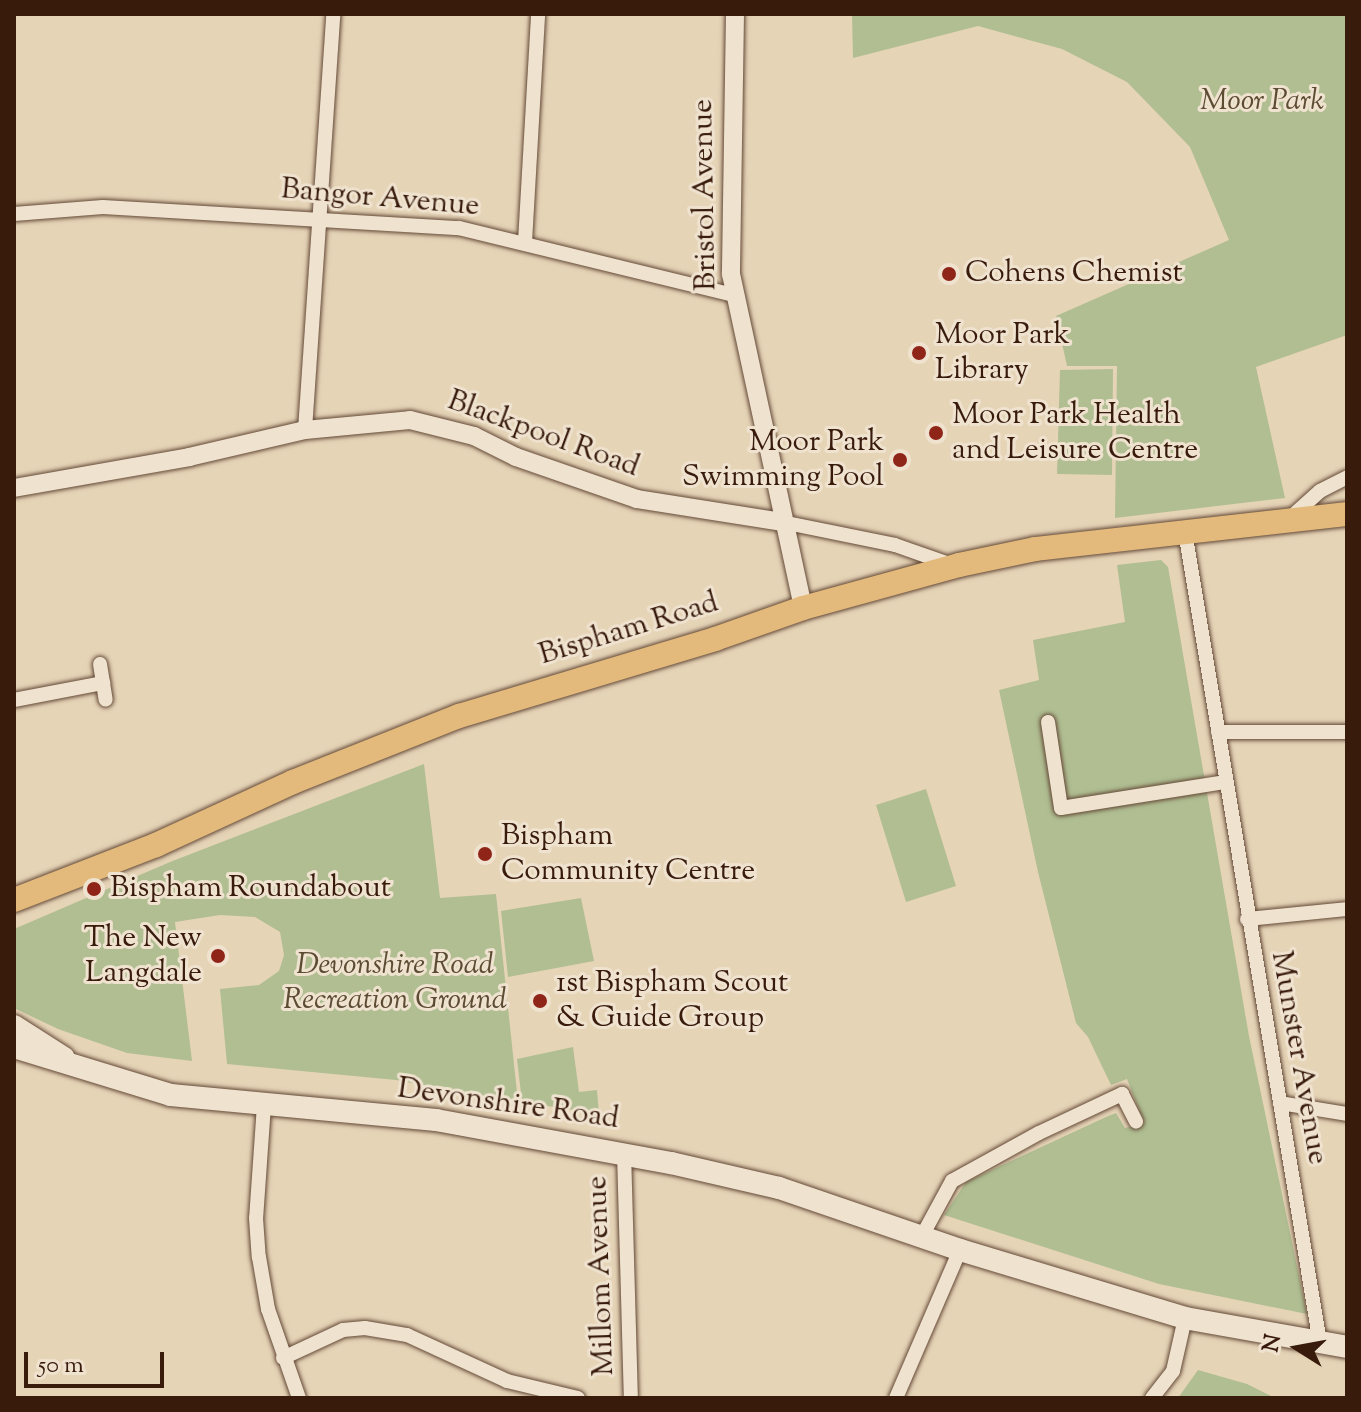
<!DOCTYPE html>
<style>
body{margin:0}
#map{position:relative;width:1361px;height:1412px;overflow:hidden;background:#e6d4b7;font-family:"Sorts Mill Goudy",serif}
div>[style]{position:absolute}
.green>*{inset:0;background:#b0be92}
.roads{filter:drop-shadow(0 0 2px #644937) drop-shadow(0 0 2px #644937)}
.minor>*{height:14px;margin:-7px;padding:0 7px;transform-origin:7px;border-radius:7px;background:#efe3d0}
.tertiary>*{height:18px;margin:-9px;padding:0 9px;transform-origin:9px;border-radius:9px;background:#efe3d0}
.secondary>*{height:22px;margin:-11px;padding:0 11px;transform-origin:11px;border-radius:11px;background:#efe3d0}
.primary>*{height:24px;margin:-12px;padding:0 12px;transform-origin:12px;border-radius:12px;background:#e3ba7c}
.dots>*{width:22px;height:22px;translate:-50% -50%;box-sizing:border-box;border:4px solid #efe3d0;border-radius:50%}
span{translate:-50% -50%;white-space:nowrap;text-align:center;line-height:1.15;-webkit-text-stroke:6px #efe3d0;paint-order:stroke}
.park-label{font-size:30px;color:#5d4c34;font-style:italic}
.street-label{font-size:30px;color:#391b0c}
.poi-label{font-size:30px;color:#391b0c}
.left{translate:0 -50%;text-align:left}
.right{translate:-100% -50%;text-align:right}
.frame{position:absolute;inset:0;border:16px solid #391b0c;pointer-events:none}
.north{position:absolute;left:1257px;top:1308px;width:80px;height:80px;-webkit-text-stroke:6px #efe3d0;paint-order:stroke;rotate:281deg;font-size:22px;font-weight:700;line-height:32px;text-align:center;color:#391b0c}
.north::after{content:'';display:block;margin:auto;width:28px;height:36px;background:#391b0c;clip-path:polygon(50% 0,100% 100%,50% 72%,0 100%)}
.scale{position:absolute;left:24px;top:1352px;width:140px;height:36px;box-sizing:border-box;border:4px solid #391b0c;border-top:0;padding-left:10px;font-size:24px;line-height:28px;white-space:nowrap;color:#391b0c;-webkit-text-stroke:6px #efe3d0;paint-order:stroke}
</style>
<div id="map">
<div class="green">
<div style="clip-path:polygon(852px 14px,1347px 14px,1347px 335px,1256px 367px,1285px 498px,1115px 518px,1117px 366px,1067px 366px,1056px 316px,1229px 240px,1190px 147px,1127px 82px,1062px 49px,978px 26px,853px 58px)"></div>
<div style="clip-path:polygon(1113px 369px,1112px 475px,1057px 474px,1060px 370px)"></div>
<div style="clip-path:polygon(1161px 560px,1168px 567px,1249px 1036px,1307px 1314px,1159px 1284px,944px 1215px,966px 1182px,1106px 1117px,1116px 1113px,1125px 1128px,1144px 1123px,1127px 1079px,1111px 1085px,1088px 1037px,1076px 1023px,1038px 872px,999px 690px,1039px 680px,1033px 640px,1125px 622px,1117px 565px)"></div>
<div style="clip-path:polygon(424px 764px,440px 898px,496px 894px,518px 1102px,396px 1080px,227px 1064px,220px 989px,259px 985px,279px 971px,284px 955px,280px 932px,255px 917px,220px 915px,175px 922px,192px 1061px,127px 1053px,58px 1029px,14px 1008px,14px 929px,170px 862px)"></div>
<div style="clip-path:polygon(926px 789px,956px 886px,906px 902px,876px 805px)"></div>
<div style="clip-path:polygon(581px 898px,594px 961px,508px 977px,501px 911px)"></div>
<div style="clip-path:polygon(573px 1047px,579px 1092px,597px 1090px,599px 1114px,522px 1102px,517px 1059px)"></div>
<div style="clip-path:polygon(1198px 1370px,1247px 1384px,1275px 1398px,1178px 1398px)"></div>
</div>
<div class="roads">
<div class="minor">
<div style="left:14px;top:214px;width:89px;rotate:-4.5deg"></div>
<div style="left:103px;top:207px;width:357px;rotate:3.4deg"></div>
<div style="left:459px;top:228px;width:283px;rotate:13.7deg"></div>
<div style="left:525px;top:242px;width:228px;rotate:-86.7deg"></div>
<div style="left:305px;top:430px;width:417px;rotate:-86.1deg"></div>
<div style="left:1290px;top:518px;width:40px;rotate:-42deg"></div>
<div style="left:1320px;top:491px;width:30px;rotate:-27deg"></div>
<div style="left:782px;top:522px;width:115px;rotate:11.5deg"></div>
<div style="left:895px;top:545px;width:60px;rotate:19.3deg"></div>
<div style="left:1185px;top:531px;width:823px;rotate:80.56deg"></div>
<div style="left:100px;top:664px;width:36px;rotate:81deg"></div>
<div style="left:14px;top:700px;width:91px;rotate:-10.8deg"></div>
<div style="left:1048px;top:722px;width:87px;rotate:81.4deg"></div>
<div style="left:1061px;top:808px;width:167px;rotate:-9deg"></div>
<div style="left:1218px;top:732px;width:129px"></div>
<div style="left:1247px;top:919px;width:100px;rotate:-5.7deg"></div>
<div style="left:1280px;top:1103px;width:68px;rotate:9.3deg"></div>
<div style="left:264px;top:1105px;width:113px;rotate:94deg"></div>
<div style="left:256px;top:1218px;width:39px;rotate:86deg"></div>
<div style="left:259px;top:1257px;width:53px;rotate:80.2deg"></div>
<div style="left:268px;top:1309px;width:94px;rotate:70.8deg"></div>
<div style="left:624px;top:1152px;width:246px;rotate:88.4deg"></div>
<div style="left:922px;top:1236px;width:63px;rotate:-61.4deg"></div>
<div style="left:952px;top:1181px;width:99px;rotate:-28.9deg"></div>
<div style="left:1039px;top:1133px;width:92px;rotate:-25.2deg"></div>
<div style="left:1122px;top:1094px;width:31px;rotate:63deg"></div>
<div style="left:283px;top:1358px;width:66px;rotate:-25deg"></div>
<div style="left:343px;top:1330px;width:22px;rotate:-5deg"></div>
<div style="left:365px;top:1328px;width:43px;rotate:9.5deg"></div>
<div style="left:407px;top:1335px;width:110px;rotate:24.7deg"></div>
<div style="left:507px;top:1381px;width:73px;rotate:13.5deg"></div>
<div style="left:896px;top:1398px;width:161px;rotate:-66.6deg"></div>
<div style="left:1152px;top:1398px;width:34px;rotate:-52deg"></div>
<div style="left:1173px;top:1371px;width:54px;rotate:-77.2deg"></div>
</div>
<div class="tertiary">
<div style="left:735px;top:14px;width:260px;rotate:90.9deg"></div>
<div style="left:731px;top:274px;width:342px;rotate:77.8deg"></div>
<div style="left:14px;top:488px;width:178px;rotate:-10deg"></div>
<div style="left:189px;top:457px;width:119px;rotate:-13.1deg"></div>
<div style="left:305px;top:430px;width:105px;rotate:-5.4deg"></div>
<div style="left:410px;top:420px;width:66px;rotate:14deg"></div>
<div style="left:474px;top:436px;width:47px;rotate:26.6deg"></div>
<div style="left:516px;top:457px;width:128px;rotate:19.1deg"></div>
<div style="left:637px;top:499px;width:147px;rotate:9deg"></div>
</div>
<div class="secondary">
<div style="left:14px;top:1026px;width:59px;rotate:32.6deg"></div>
<div style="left:14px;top:1047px;width:164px;rotate:17deg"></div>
<div style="left:171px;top:1095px;width:266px;rotate:5.4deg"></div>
<div style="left:436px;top:1120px;width:239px;rotate:10.4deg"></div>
<div style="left:671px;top:1163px;width:111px;rotate:13deg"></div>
<div style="left:779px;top:1188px;width:191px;rotate:18.9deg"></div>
<div style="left:960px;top:1250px;width:235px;rotate:16.8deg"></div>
<div style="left:1185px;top:1318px;width:165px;rotate:10.1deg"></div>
</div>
<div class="primary">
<div style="left:14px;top:900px;width:152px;rotate:-21.2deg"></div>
<div style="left:156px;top:845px;width:151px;rotate:-24.7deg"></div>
<div style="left:293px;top:782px;width:179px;rotate:-21.7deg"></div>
<div style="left:459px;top:716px;width:267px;rotate:-16.7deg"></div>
<div style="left:715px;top:639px;width:93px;rotate:-19.4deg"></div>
<div style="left:803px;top:608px;width:162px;rotate:-15.4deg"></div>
<div style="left:959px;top:565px;width:78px;rotate:-11.9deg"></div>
<div style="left:1035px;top:549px;width:314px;rotate:-6.4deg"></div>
</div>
</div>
<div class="dots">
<div style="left:949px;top:274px;background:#8f2418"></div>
<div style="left:919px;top:353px;background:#8f2418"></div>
<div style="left:936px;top:433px;background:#8f2418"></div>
<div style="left:900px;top:460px;background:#8f2418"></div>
<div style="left:485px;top:854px;background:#8f2418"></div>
<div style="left:94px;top:889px;background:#8f2418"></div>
<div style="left:218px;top:956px;background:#8f2418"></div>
<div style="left:540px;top:1001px;background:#8f2418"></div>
</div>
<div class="park-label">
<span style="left:1262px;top:102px">Moor Park</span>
<span style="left:395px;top:983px">Devonshire Road<br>Recreation Ground</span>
</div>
<div class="street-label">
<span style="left:706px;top:195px;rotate:-91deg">Bristol Avenue</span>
<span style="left:380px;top:199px;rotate:5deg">Bangor Avenue</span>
<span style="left:543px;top:435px;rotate:20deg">Blackpool Road</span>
<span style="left:629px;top:630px;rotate:-17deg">Bispham Road</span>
<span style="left:1298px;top:1058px;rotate:80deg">Munster Avenue</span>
<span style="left:508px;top:1105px;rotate:8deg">Devonshire Road</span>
<span style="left:602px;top:1276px;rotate:-92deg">Millom Avenue</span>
</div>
<div class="poi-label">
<span class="left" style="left:965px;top:274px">Cohens Chemist</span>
<span class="left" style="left:935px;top:353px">Moor Park<br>Library</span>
<span class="left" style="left:952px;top:433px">Moor Park Health<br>and Leisure Centre</span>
<span class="right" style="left:884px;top:460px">Moor Park<br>Swimming Pool</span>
<span class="left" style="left:501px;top:854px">Bispham<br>Community Centre</span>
<span class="left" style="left:110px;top:889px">Bispham Roundabout</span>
<span class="right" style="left:202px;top:956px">The New<br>Langdale</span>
<span class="left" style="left:556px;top:1001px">1st Bispham Scout<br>&amp; Guide Group</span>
</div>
<div class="frame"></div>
<div class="north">N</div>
<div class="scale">50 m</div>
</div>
